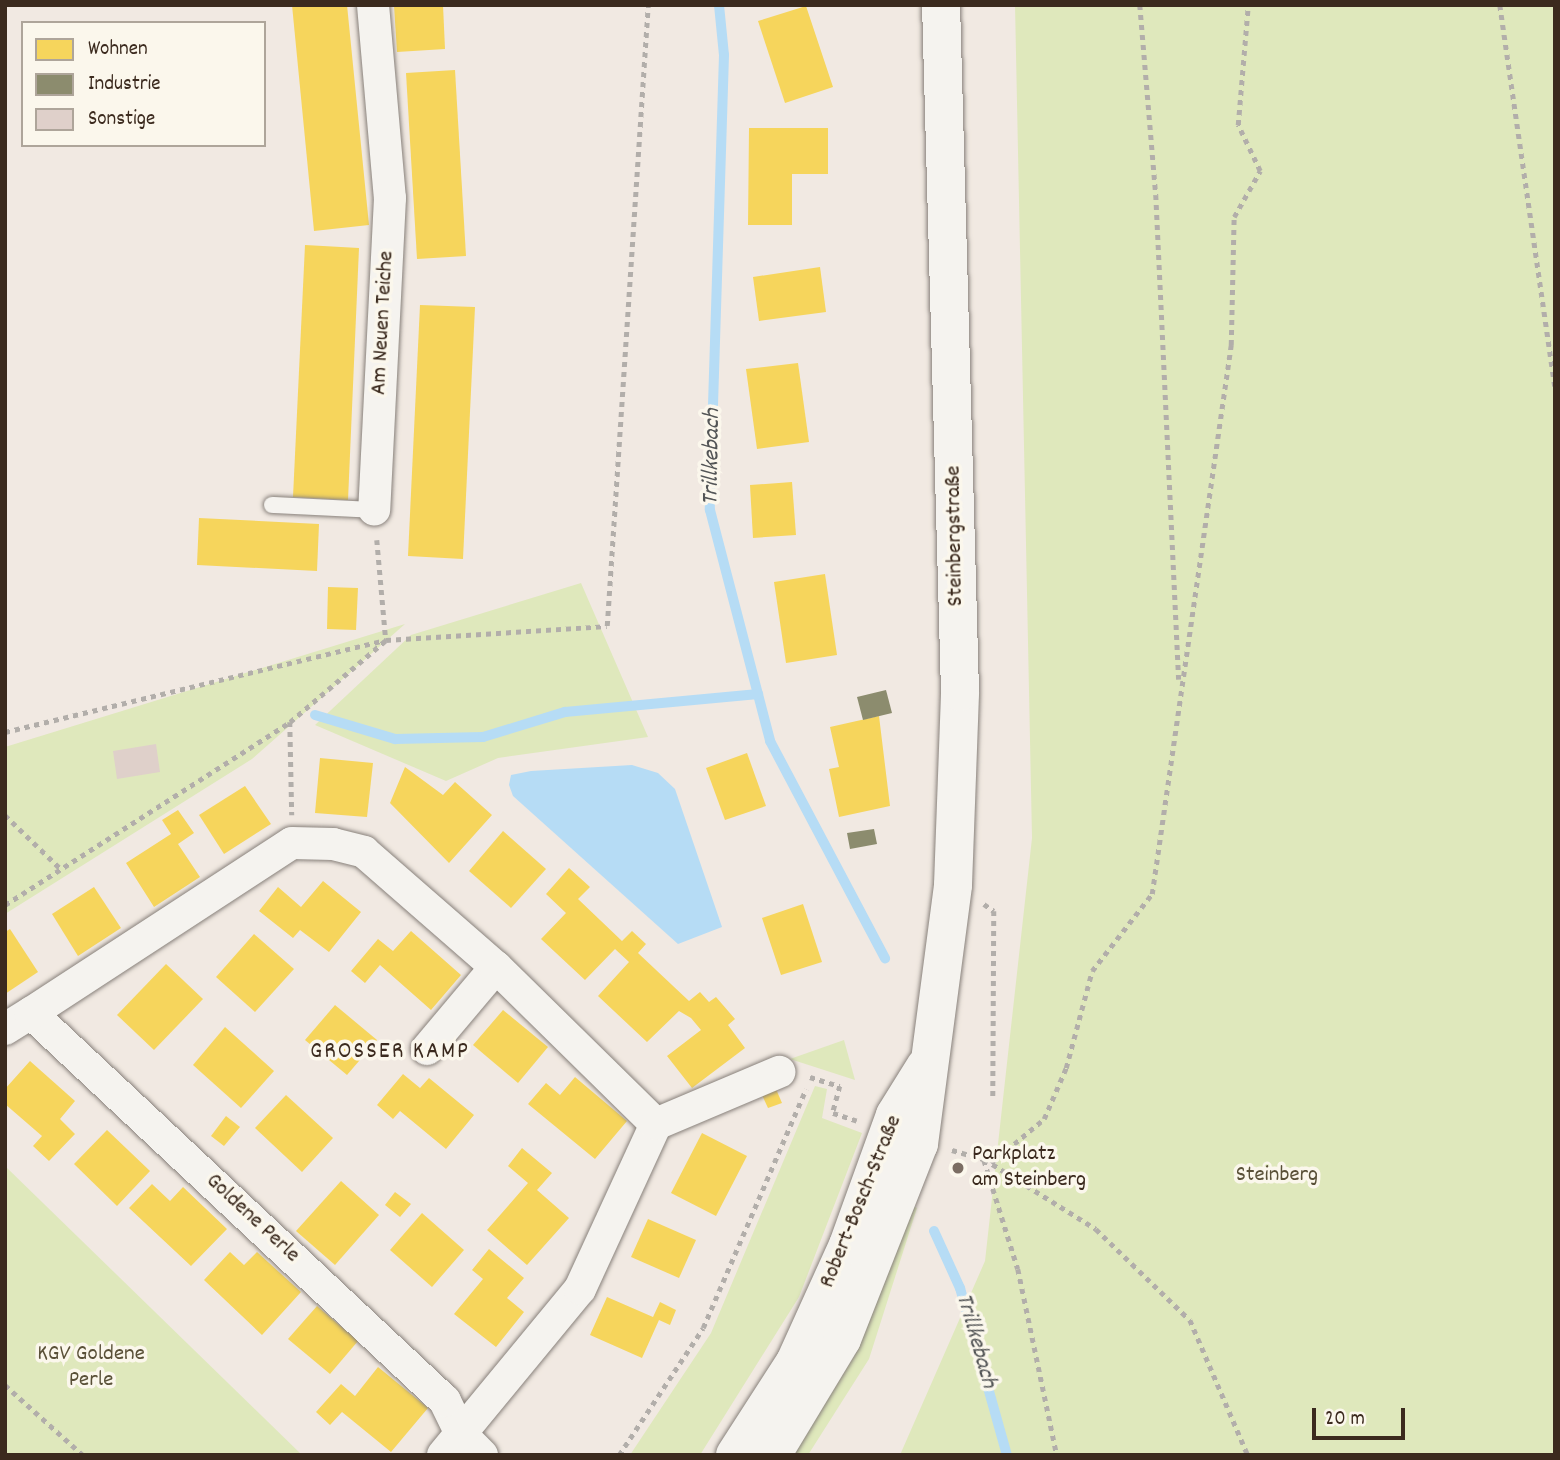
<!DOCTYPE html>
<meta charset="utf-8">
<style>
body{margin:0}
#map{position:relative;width:1560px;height:1460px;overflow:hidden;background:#f1e9e2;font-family:Dekko,sans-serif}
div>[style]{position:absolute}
.green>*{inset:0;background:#dfe8bc}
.water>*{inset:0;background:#b6dcf5}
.homes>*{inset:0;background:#f6d55c}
.industry>*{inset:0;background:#8c8c6e}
.stream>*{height:10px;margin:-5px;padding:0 5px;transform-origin:5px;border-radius:5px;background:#b6dcf5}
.building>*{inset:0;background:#dfd0ca}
.path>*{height:4.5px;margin-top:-2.25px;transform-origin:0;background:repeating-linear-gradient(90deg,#b2aeaa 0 5px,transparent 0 10px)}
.roads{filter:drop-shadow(0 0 2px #88817b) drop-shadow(0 0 2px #88817b)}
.service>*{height:16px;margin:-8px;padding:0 8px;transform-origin:8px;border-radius:8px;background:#f5f3ef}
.minor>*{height:32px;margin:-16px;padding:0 16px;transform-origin:16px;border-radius:16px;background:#f5f3ef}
.secondary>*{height:38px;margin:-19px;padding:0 19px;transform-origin:19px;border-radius:19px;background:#f5f3ef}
.dots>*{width:19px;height:19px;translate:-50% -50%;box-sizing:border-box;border:4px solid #fbf7ec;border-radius:50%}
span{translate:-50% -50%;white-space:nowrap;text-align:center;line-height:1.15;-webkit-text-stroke:7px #fbf7ec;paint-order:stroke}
.street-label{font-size:23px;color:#3b2a1e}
.poi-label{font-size:23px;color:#3b2a1e}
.left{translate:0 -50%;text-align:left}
.park-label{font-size:23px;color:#595037}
.water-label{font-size:24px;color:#535556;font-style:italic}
.neighbourhood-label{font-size:24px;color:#3b2a1e;letter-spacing:2px}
.frame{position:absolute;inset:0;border:7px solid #3b2a1e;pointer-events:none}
.legend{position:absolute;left:21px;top:21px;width:245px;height:126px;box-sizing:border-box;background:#fbf7ec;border:2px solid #aea59a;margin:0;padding:9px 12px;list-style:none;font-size:21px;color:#3b2a1e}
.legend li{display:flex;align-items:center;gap:14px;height:35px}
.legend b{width:35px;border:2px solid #aea59a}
.scale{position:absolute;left:1312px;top:1408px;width:93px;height:32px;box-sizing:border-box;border:4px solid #3b2a1e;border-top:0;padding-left:9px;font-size:21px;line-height:24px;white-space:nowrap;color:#3b2a1e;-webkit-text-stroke:5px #fbf7ec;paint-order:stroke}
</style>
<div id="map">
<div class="green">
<div style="clip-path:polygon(1015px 5px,1555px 5px,1555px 1455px,900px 1455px,985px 1261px,1032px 838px)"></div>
<div style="clip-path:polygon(581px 583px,648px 737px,498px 758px,446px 781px,315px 725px,411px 635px)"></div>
<div style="clip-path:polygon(405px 624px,252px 759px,5px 914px,5px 747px)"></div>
<div style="clip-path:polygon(844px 1040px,855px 1080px,790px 1059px)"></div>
<div style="clip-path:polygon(815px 1086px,827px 1089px,822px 1118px,862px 1133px,799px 1297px,700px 1455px,630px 1455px,711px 1333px)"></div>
<div style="clip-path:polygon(5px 1166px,302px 1455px,5px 1455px)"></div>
<div style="clip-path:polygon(910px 1205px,917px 1208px,869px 1359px,808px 1455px,793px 1455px,856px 1353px)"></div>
</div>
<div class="water">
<div style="clip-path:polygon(632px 765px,658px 773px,675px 789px,722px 927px,678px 944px,513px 796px,509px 785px,511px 775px,531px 771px)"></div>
</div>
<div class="homes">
<div style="clip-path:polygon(292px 5px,347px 5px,369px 225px,314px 231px)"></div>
<div style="clip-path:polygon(394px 5px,443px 5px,445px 49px,397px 52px)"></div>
<div style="clip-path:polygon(806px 6px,833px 87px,785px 103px,758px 21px)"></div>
<div style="clip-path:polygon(455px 70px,466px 256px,417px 259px,406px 73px)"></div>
<div style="clip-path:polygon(749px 128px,828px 128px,828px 174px,792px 174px,792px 225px,748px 225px)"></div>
<div style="clip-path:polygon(305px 245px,359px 248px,348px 500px,293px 497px)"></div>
<div style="clip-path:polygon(820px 267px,826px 312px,759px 321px,753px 277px)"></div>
<div style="clip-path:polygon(420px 305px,475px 307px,463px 559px,408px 556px)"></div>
<div style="clip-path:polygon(798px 363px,809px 442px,757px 449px,746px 369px)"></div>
<div style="clip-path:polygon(792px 482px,796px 535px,753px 538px,750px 485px)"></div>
<div style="clip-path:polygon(199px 518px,319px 524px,317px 571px,197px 565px)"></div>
<div style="clip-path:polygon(825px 574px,837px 655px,786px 663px,774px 582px)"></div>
<div style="clip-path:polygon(328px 587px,358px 588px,356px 630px,327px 629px)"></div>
<div style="clip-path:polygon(879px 716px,890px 806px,839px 817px,829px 769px,839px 767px,830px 727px)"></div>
<div style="clip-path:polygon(747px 753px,766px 806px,725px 820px,706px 768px)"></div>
<div style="clip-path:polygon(320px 758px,373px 763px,367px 817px,315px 813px)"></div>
<div style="clip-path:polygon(405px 767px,443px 795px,455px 782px,492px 815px,449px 863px,390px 803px)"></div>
<div style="clip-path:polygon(245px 786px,271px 824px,224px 854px,199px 815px)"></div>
<div style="clip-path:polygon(178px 810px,194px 833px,178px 844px,200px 877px,154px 907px,126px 863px,171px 834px,162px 820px)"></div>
<div style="clip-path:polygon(503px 831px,546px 869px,511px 908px,469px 871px)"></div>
<div style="clip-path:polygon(569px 868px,590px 887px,578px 899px,622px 941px,632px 931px,646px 944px,638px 953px,689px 1001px,700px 992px,709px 1002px,716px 997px,735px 1019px,728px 1025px,745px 1048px,692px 1088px,667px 1056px,701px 1030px,691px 1018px,679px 1011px,647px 1042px,598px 996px,629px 962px,615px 949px,585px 980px,541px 939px,566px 913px,546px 894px)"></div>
<div style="clip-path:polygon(323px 881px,361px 912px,329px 952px,300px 930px,293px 938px,259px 911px,278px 887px,301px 907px)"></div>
<div style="clip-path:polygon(94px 887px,121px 928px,78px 956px,52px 914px)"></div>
<div style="clip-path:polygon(803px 904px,822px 962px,781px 975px,762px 918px)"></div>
<div style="clip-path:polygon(10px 929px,38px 972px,5px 994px,5px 932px)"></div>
<div style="clip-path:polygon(411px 931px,461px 975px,431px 1010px,380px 965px,365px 983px,351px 971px,378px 939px,393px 951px)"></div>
<div style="clip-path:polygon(254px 934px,294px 969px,255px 1012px,216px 977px)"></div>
<div style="clip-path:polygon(166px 964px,203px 999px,154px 1050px,117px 1015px)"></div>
<div style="clip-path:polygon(335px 1005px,377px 1040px,347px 1075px,305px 1040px)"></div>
<div style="clip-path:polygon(503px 1010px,548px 1047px,518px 1083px,473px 1045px)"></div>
<div style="clip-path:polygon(225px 1027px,274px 1071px,241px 1108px,193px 1065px)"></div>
<div style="clip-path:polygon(30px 1061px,75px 1101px,60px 1119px,75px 1134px,49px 1161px,33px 1146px,42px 1136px,5px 1104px,5px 1089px)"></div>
<div style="clip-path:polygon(403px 1074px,420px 1088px,429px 1078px,474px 1115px,446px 1149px,400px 1111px,393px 1119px,377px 1105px)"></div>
<div style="clip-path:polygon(575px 1077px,627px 1121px,595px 1159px,528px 1104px,546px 1083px,560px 1095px)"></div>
<div style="clip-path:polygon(776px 1089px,782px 1103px,768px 1108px,762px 1095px)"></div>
<div style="clip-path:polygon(286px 1095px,333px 1138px,302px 1172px,255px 1128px)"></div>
<div style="clip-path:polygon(226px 1116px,240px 1127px,224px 1146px,211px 1136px)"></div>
<div style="clip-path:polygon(107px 1130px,150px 1171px,117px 1206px,74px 1164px)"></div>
<div style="clip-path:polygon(702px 1133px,747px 1156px,716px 1216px,671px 1193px)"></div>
<div style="clip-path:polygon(522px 1148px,552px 1173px,537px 1190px,569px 1218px,527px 1265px,487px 1230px,528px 1183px,508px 1166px)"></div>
<div style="clip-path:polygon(341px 1181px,379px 1215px,335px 1265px,296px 1231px)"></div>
<div style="clip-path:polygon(152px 1184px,170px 1201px,183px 1187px,227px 1229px,191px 1266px,129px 1208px)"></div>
<div style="clip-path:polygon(395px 1192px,411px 1204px,400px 1217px,385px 1205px)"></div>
<div style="clip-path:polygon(422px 1213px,464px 1250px,432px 1287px,390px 1250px)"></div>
<div style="clip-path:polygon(648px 1219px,696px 1240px,679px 1278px,631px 1257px)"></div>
<div style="clip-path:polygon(489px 1249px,524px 1278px,507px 1298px,524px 1312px,496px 1347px,454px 1314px,483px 1279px,472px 1270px)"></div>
<div style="clip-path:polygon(230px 1252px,244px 1265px,257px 1252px,301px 1292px,262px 1335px,204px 1280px)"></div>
<div style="clip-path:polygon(607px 1297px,653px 1317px,660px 1302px,676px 1310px,670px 1325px,659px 1320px,642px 1358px,590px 1335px)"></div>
<div style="clip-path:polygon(317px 1306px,358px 1341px,330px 1374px,288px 1339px)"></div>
<div style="clip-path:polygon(378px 1367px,428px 1408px,391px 1452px,342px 1412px,330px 1425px,316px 1412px,341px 1384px,355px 1396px)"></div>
</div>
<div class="industry">
<div style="clip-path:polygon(886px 690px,892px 713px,863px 720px,857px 697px)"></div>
<div style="clip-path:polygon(874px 829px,877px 844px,850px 849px,847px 833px)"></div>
</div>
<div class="stream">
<div style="left:719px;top:5px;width:50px;rotate:84.3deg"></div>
<div style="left:724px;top:55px;width:455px;rotate:91.8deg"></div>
<div style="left:710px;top:510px;width:239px;rotate:75.4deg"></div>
<div style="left:770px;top:741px;width:246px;rotate:62.1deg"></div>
<div style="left:315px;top:715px;width:84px;rotate:16.7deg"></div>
<div style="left:395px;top:739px;width:88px;rotate:-1.3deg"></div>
<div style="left:483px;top:737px;width:86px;rotate:-17deg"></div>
<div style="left:565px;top:712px;width:194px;rotate:-5.3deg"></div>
<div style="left:934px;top:1231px;width:63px;rotate:65.5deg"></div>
<div style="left:960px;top:1288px;width:173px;rotate:74.3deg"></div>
</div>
<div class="building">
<div style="clip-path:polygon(156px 744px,160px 772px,117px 779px,113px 751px)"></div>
</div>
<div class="path">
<div style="left:1140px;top:5px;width:191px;rotate:85.2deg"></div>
<div style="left:1156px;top:195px;width:485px;rotate:87.3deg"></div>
<div style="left:1500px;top:5px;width:385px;rotate:81.8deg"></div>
<div style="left:377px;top:540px;width:100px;rotate:84.9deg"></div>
<div style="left:290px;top:722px;width:93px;rotate:88.8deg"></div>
<div style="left:5px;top:732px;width:392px;rotate:-13.6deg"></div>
<div style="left:386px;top:640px;width:221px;rotate:-3.6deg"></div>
<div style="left:607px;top:626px;width:622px;rotate:-86.22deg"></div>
<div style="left:5px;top:815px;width:78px;rotate:44deg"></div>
<div style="left:984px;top:904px;width:12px;rotate:35deg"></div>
<div style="left:994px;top:911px;width:187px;rotate:90.3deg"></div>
<div style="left:5px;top:905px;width:339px;rotate:-32.7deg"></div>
<div style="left:290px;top:722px;width:125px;rotate:-40.5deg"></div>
<div style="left:810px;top:1077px;width:31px;rotate:17deg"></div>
<div style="left:840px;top:1086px;width:28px;rotate:105deg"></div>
<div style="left:833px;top:1113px;width:25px;rotate:18deg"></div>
<div style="left:952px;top:1150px;width:33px;rotate:16deg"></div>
<div style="left:984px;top:1159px;width:132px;rotate:32deg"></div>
<div style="left:1096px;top:1229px;width:131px;rotate:44.1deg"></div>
<div style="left:1190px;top:1320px;width:147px;rotate:66.8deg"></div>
<div style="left:984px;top:1160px;width:114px;rotate:72.7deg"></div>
<div style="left:1018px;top:1269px;width:190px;rotate:78.2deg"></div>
<div style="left:991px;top:1163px;width:69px;rotate:-39.7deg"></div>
<div style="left:1044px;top:1119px;width:56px;rotate:-66.7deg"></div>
<div style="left:1066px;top:1068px;width:100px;rotate:-75deg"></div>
<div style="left:1092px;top:971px;width:98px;rotate:-52.1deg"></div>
<div style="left:1152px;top:894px;width:555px;rotate:-81.81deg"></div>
<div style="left:1231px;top:345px;width:128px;rotate:-88.7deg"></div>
<div style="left:1234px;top:217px;width:53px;rotate:-60.5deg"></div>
<div style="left:1260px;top:171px;width:51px;rotate:-115.6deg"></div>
<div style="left:1238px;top:125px;width:120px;rotate:-85.2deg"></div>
<div style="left:5px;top:1385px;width:105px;rotate:41.9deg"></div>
<div style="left:619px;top:1455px;width:152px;rotate:-56.5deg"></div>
<div style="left:703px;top:1328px;width:260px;rotate:-66.7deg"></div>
</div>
<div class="roads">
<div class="service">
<div style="left:272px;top:505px;width:102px;rotate:2.8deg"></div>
</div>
<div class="minor">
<div style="left:373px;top:5px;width:194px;rotate:85deg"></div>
<div style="left:390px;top:198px;width:312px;rotate:92.9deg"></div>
<div style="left:5px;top:1029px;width:31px;rotate:-32deg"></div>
<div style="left:427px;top:1049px;width:107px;rotate:-49.9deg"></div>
<div style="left:443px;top:1455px;width:215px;rotate:-50.5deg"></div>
<div style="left:580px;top:1289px;width:182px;rotate:-65.3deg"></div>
<div style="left:482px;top:1455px;width:30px;rotate:-135deg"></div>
<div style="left:461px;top:1434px;width:37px;rotate:-116deg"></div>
<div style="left:445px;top:1401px;width:567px;rotate:-136.86deg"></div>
<div style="left:31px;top:1013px;width:311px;rotate:-33.1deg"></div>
<div style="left:292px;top:843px;width:41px;rotate:1.4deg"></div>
<div style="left:333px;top:844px;width:32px;rotate:14deg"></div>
<div style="left:364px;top:852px;width:175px;rotate:41.1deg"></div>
<div style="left:496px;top:967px;width:224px;rotate:44.5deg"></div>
<div style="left:656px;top:1124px;width:134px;rotate:-22.9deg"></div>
</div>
<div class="secondary">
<div style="left:735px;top:1455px;width:111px;rotate:-57.2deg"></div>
<div style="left:795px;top:1362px;width:128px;rotate:-65.6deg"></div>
<div style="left:848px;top:1245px;width:138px;rotate:-70.1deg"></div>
<div style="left:895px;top:1115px;width:57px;rotate:-58deg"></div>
<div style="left:772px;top:1455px;width:135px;rotate:-58.9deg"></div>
<div style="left:842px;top:1339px;width:210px;rotate:-68.5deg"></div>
<div style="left:919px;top:1144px;width:261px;rotate:-82.5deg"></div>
<div style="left:953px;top:885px;width:193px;rotate:-87.9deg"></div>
<div style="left:960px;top:692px;width:687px;rotate:-91.58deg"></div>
</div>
</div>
<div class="dots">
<div style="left:958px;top:1168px;background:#7b6d63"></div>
</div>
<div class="street-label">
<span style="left:384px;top:323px;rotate:-87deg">Am Neuen Teiche</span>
<span style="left:956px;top:536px;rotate:-91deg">Steinbergstraße</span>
<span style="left:862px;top:1202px;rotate:-68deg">Robert-Bosch-Straße</span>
<span style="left:252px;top:1219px;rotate:43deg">Goldene Perle</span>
</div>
<div class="poi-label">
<span class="left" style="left:972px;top:1168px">Parkplatz<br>am Steinberg</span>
</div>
<div class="park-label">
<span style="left:1277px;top:1176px">Steinberg</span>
<span style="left:91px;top:1368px">KGV Goldene<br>Perle</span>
</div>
<div class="water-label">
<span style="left:713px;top:457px;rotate:-89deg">Trillkebach</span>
<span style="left:975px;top:1341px;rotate:74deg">Trillkebach</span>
</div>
<div class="neighbourhood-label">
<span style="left:390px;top:1053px">GROSSER KAMP</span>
</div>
<div class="frame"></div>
<ul class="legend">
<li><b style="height:19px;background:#f6d55c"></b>Wohnen</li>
<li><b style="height:19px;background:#8c8c6e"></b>Industrie</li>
<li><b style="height:19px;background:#dfd0ca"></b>Sonstige</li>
</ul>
<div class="scale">20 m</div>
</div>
